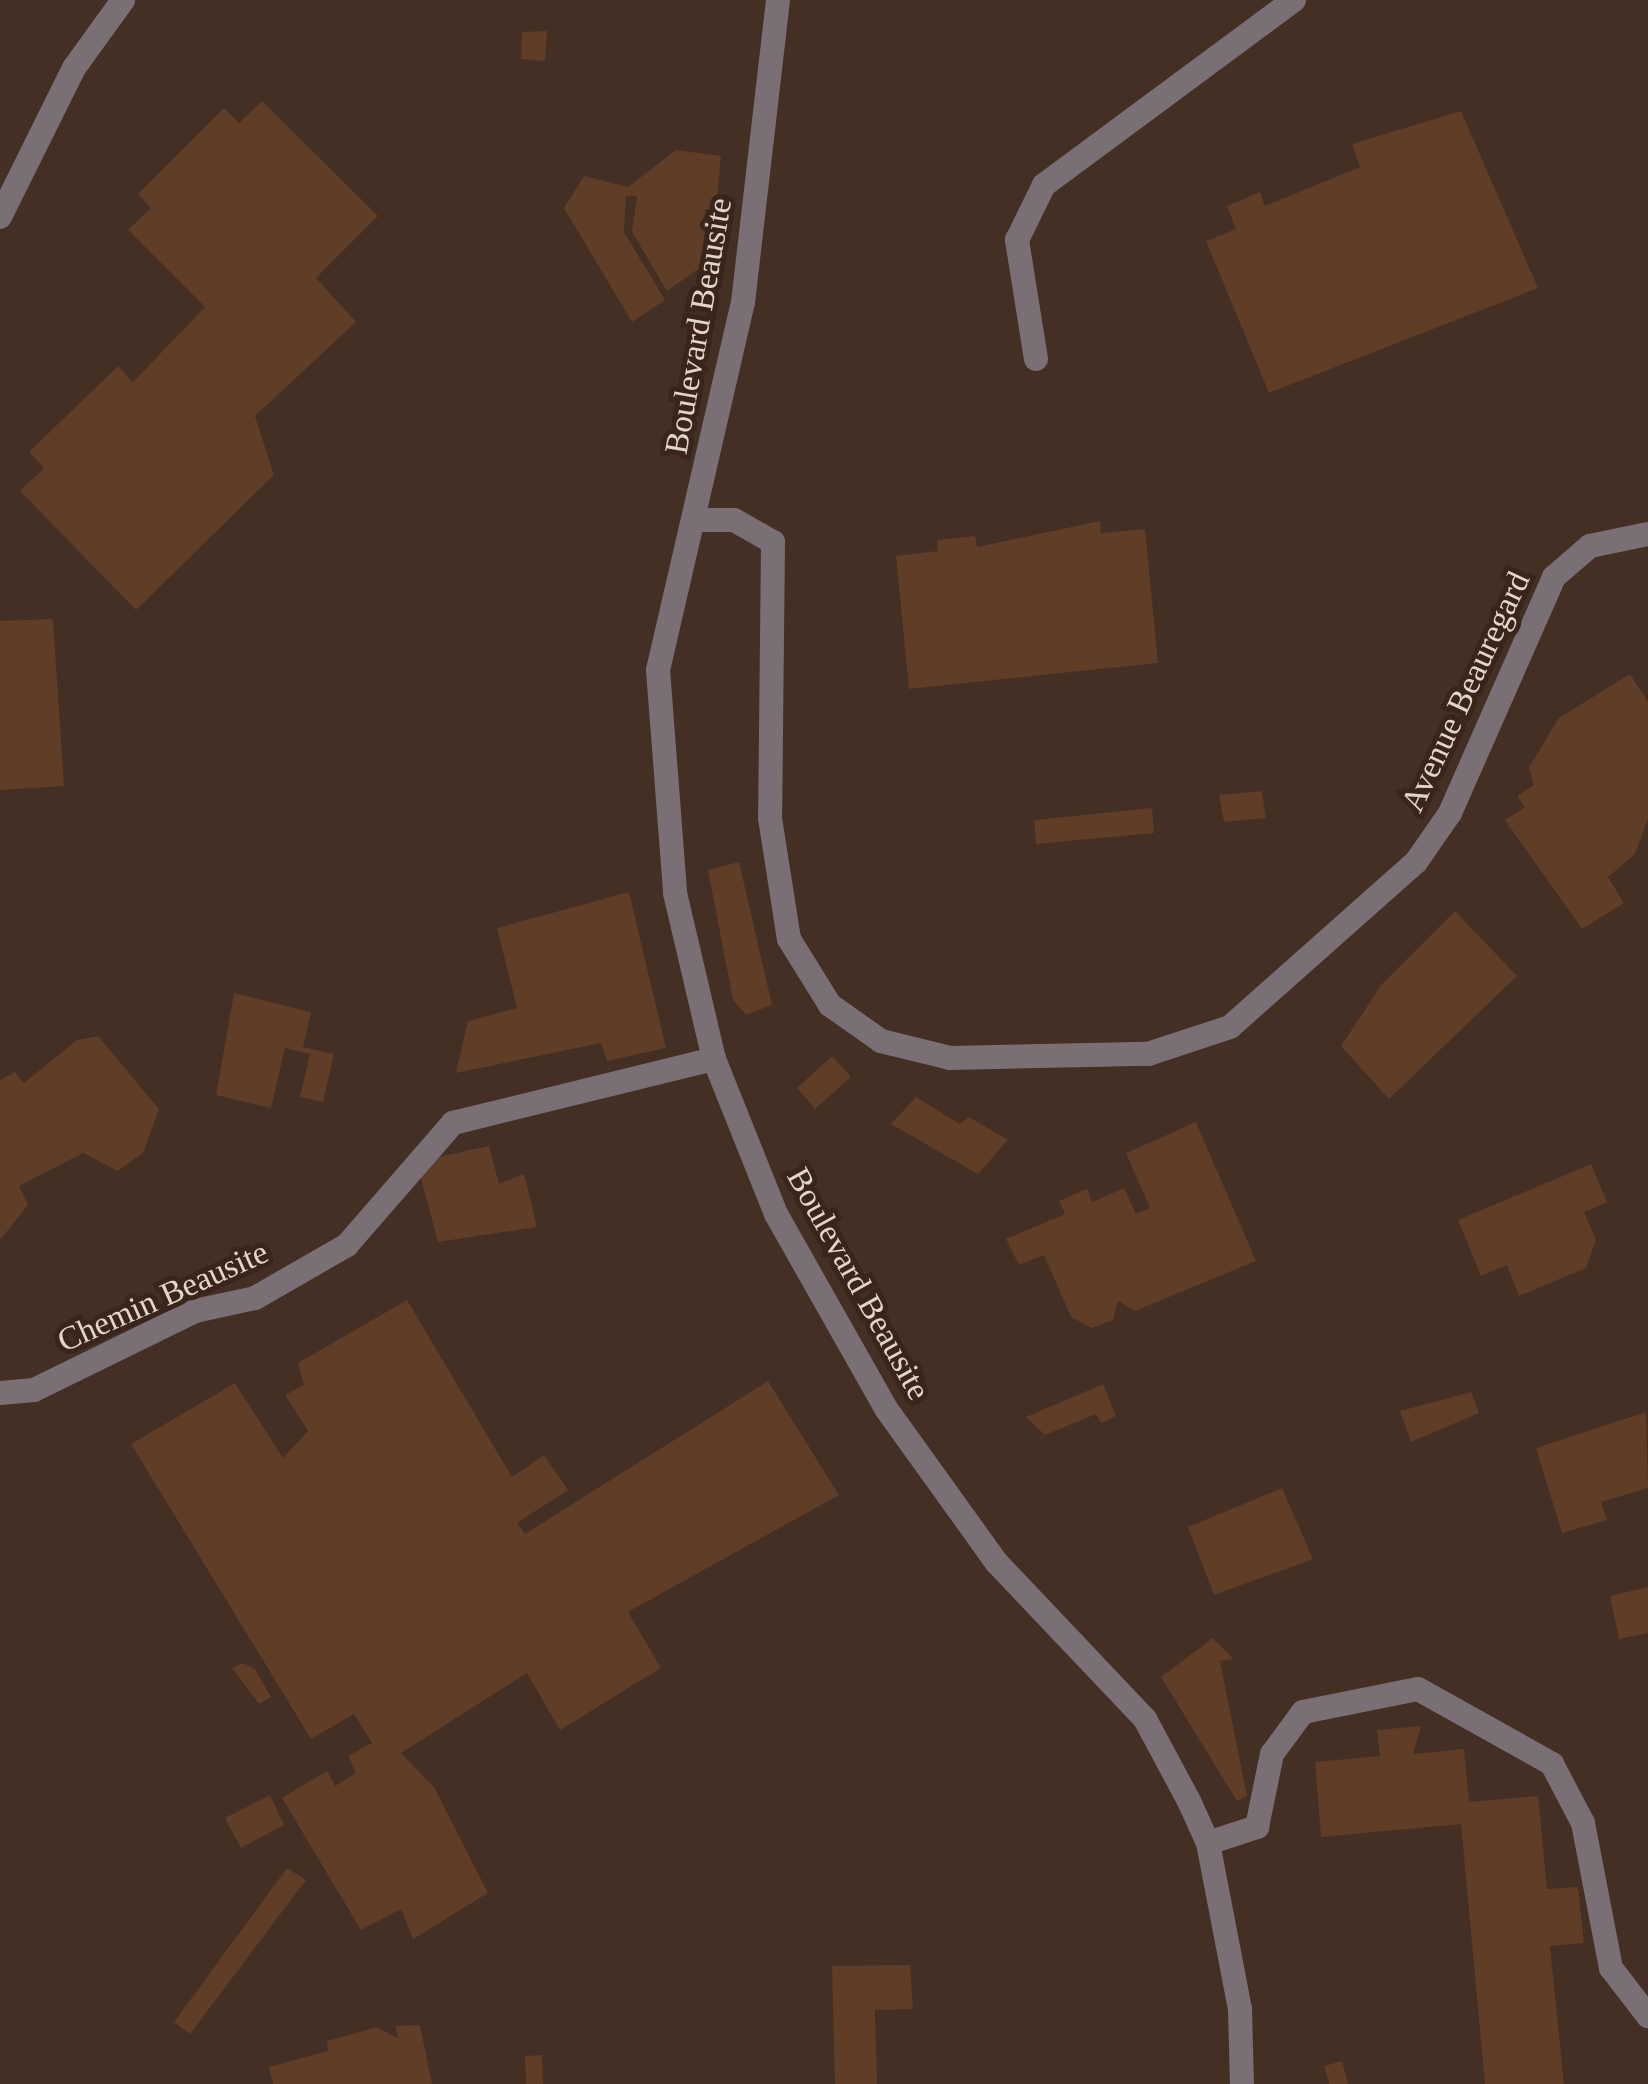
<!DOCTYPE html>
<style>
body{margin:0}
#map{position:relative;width:1648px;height:2084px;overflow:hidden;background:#432f23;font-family:Georgia,serif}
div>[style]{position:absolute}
.building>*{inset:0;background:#5f3d27}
.service>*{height:24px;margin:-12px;padding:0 12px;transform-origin:12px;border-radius:12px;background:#7a6f75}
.minor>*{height:24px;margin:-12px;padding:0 12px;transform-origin:12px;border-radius:12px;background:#7a6f75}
span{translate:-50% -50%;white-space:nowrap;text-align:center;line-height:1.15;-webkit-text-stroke:10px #392519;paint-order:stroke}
.street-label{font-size:33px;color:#e2d5cd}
</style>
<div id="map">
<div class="building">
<div style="clip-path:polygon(547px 31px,545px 61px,521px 59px,522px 32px)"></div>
<div style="clip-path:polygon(262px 101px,378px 216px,316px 278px,356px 322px,255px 416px,274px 475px,136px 610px,20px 491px,44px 468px,29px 452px,118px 366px,133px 382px,205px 307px,128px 230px,151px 208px,138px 194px,224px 108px,239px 123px)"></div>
<div style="clip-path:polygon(1461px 111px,1538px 288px,1269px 393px,1206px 241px,1236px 229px,1227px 206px,1260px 192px,1265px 206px,1360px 167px,1352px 144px)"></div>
<div style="clip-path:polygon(676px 150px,721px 156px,711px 260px,667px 291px,632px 232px,637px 196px,626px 196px,624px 232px,665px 300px,632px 322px,564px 208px,584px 176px,628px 187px)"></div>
<div style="clip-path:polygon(1100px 521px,1101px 533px,1145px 529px,1158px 663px,909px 689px,896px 556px,938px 551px,937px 540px,975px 536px,977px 547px)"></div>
<div style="clip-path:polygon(53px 619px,64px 786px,0 790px,0 621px)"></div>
<div style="clip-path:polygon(1630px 674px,1648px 702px,1648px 819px,1635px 854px,1608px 877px,1624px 903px,1582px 929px,1505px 820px,1525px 807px,1517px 796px,1534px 785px,1529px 767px,1559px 718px)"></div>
<div style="clip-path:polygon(1262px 791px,1266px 818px,1224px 822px,1219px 795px)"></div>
<div style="clip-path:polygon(1152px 808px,1154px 833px,1036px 844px,1034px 820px)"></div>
<div style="clip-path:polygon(739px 862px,772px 1005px,746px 1015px,733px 1000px,708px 870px)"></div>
<div style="clip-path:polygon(629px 892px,666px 1048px,607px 1061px,601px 1043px,456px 1073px,468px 1021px,517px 1008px,497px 928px)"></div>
<div style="clip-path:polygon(1455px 911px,1517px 976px,1389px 1099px,1341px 1046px,1382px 984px)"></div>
<div style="clip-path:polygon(234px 993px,311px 1012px,303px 1047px,334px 1054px,323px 1102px,300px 1097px,310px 1054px,285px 1048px,271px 1108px,216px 1095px)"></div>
<div style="clip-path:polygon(98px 1036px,159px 1109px,143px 1153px,118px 1171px,83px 1153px,19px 1186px,28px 1205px,0 1240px,0 1080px,15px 1072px,24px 1083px,77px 1040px)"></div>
<div style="clip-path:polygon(832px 1056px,851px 1077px,815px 1109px,797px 1088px)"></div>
<div style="clip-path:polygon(916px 1097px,960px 1124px,969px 1117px,1008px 1140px,978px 1174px,891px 1124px)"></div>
<div style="clip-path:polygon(1196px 1122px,1256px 1261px,1135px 1311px,1118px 1301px,1113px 1320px,1092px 1328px,1071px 1317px,1044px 1255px,1019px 1265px,1006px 1239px,1065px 1214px,1059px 1201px,1087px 1189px,1092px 1202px,1124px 1188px,1136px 1214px,1150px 1208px,1126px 1153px)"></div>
<div style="clip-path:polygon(489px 1146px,499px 1184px,524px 1174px,537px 1227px,438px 1242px,420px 1175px,433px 1158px)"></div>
<div style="clip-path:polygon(1591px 1164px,1607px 1202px,1584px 1212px,1596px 1240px,1586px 1268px,1519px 1296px,1507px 1265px,1481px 1276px,1458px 1220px)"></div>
<div style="clip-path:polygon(407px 1300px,512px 1477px,544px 1455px,568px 1490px,517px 1523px,525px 1534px,768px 1381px,839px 1495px,628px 1612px,661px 1668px,560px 1730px,527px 1673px,401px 1753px,434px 1787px,488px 1893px,413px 1939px,401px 1909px,361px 1930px,282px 1798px,327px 1771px,335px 1786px,356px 1773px,348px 1756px,372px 1743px,354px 1714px,311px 1739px,131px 1444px,235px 1383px,283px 1458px,308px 1431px,285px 1395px,304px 1385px,298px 1363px)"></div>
<div style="clip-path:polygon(1103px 1384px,1116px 1416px,1101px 1423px,1096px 1414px,1045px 1435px,1026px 1417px)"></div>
<div style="clip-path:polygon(1471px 1392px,1479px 1413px,1411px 1442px,1400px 1411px)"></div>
<div style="clip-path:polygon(1646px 1412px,1648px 1488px,1601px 1502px,1607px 1520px,1562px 1533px,1536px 1448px)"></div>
<div style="clip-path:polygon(1282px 1488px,1313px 1559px,1214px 1595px,1188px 1527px)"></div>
<div style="clip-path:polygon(1648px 1587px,1648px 1633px,1619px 1639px,1610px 1596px)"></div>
<div style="clip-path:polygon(1213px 1638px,1233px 1659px,1220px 1661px,1247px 1796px,1237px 1801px,1161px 1677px)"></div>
<div style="clip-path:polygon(243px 1663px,255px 1669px,271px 1697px,259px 1704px,232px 1668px)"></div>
<div style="clip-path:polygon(1421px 1726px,1413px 1754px,1464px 1749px,1469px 1802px,1538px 1796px,1547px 1889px,1578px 1887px,1584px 1943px,1550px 1946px,1564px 2084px,1485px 2084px,1461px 1824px,1321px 1837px,1315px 1762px,1380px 1756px,1377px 1730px)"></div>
<div style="clip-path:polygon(270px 1795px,284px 1825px,241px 1848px,225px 1818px)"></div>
<div style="clip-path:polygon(287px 1868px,306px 1880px,190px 2034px,174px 2022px)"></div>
<div style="clip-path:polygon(910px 1965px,913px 2009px,875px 2010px,877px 2084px,835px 2084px,832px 1966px)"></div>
<div style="clip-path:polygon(420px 2025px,432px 2084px,273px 2084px,269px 2067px,328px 2051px,327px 2041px,377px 2027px,399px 2039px,395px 2026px)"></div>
<div style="clip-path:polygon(542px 2055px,543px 2084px,526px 2084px,525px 2056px)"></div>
<div style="clip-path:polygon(1342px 2061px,1348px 2084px,1329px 2084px,1324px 2066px)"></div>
</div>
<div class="service">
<div style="left:1036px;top:359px;width:121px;rotate:-99.1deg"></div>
<div style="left:1017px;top:240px;width:61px;rotate:-63.9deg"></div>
<div style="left:1044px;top:185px;width:311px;rotate:-36.5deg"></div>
<div style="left:1208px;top:1843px;width:52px;rotate:-18.1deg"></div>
<div style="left:1257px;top:1827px;width:75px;rotate:-78.4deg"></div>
<div style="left:1272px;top:1754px;width:52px;rotate:-53.6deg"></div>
<div style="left:1303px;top:1712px;width:117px;rotate:-11.3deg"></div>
<div style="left:1418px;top:1689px;width:154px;rotate:29.2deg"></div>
<div style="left:1552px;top:1764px;width:67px;rotate:62.3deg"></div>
<div style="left:1583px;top:1823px;width:148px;rotate:79.1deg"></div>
<div style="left:1611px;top:1968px;width:61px;rotate:52.4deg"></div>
</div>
<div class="minor">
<div style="left:778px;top:0;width:304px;rotate:96.6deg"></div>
<div style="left:743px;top:302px;width:378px;rotate:103deg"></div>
<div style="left:658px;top:670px;width:224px;rotate:85.6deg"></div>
<div style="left:675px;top:893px;width:171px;rotate:76.8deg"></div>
<div style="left:714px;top:1059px;width:167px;rotate:68.2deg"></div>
<div style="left:776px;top:1214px;width:225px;rotate:60.5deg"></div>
<div style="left:887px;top:1410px;width:188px;rotate:54.3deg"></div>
<div style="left:997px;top:1563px;width:215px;rotate:46.5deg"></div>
<div style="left:1145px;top:1719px;width:93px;rotate:61.8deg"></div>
<div style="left:1189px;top:1801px;width:46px;rotate:65.7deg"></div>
<div style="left:1208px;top:1843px;width:169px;rotate:79.1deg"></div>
<div style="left:1240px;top:2009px;width:75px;rotate:88.5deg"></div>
<div style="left:0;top:217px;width:166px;rotate:-63.6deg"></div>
<div style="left:74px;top:68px;width:84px;rotate:-54.2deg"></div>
<div style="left:696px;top:520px;width:38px"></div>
<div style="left:734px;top:520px;width:45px;rotate:29.4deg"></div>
<div style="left:773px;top:542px;width:276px;rotate:90.6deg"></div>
<div style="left:770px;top:818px;width:122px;rotate:81.1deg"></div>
<div style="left:789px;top:939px;width:78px;rotate:58.2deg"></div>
<div style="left:830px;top:1005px;width:62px;rotate:35.2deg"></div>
<div style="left:881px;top:1041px;width:71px;rotate:13.8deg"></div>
<div style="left:950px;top:1058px;width:198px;rotate:-1.2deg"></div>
<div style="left:1148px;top:1054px;width:86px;rotate:-18.2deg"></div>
<div style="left:1230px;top:1027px;width:249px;rotate:-41.6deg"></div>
<div style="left:1416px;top:862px;width:60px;rotate:-55.2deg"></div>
<div style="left:1450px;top:813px;width:258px;rotate:-66.2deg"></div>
<div style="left:1554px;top:577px;width:48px;rotate:-40.7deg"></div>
<div style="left:1590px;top:546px;width:59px;rotate:-11.7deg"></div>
<div style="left:0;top:1393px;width:34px;rotate:-5deg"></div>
<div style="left:34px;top:1390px;width:179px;rotate:-26.1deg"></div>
<div style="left:195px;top:1311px;width:61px;rotate:-12.2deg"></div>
<div style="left:255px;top:1298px;width:106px;rotate:-29.9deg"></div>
<div style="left:347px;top:1245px;width:162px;rotate:-49deg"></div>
<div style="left:453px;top:1123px;width:269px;rotate:-13.8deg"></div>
</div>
<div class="street-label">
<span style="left:699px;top:326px;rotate:-80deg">Boulevard Beausite</span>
<span style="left:1466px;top:692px;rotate:-65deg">Avenue Beauregard</span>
<span style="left:858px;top:1284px;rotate:61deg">Boulevard Beausite</span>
<span style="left:163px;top:1297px;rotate:-24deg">Chemin Beausite</span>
</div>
</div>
